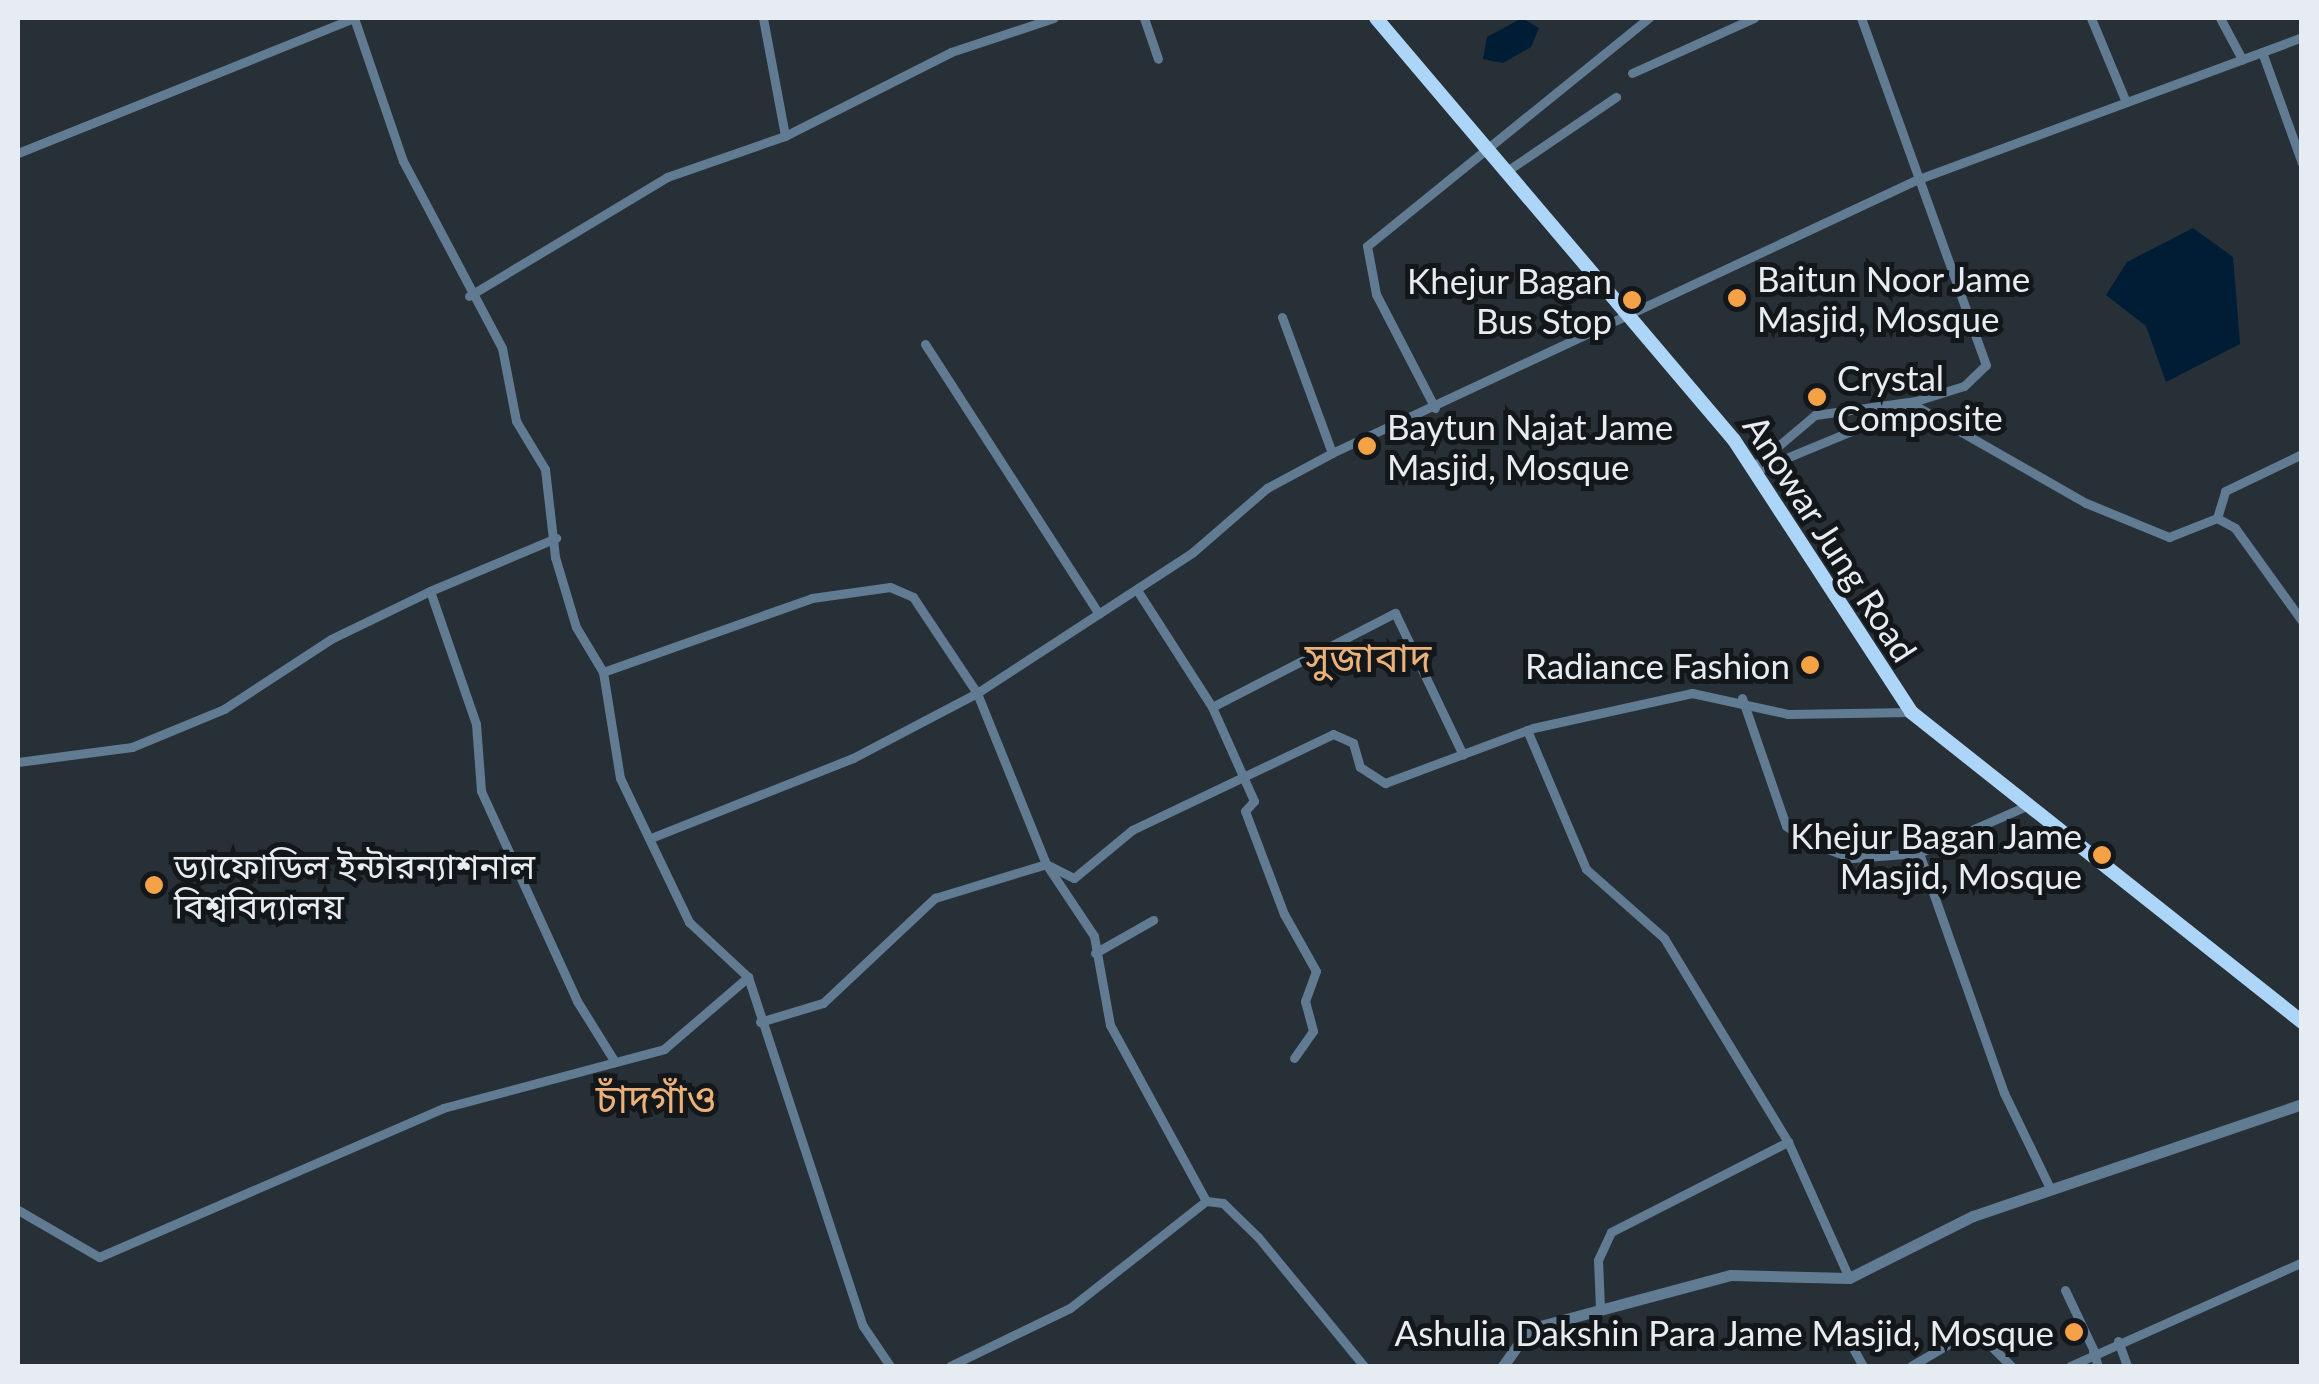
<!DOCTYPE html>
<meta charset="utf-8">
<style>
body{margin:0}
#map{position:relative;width:2319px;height:1384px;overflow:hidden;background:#272f37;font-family:Lato,"Noto Sans Bengali",sans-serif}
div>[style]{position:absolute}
.water>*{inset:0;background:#001d36}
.minor>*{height:9px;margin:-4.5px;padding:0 4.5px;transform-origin:4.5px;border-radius:4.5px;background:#617b93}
.tertiary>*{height:11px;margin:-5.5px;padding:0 5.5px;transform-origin:5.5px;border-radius:5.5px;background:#617b93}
.trunk>*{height:14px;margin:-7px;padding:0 7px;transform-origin:7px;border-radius:7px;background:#add5f8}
.dots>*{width:28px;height:28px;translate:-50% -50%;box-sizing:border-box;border:5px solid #13171a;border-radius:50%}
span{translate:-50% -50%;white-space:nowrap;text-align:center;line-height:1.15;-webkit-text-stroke:10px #13171a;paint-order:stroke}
.poi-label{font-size:35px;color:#e6ecf1}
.left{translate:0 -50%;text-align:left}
.right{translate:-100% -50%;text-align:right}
.street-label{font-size:35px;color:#e6ecf1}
.quarter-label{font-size:40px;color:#ebb178}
.frame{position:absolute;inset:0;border:20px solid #e6ecf1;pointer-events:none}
</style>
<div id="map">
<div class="water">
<div style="clip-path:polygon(1522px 18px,1539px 28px,1531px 47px,1503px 63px,1483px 59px,1487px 37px)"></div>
<div style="clip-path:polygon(2193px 228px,2233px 257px,2240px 344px,2166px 382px,2146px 326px,2106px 295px,2127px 262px)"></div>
</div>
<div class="minor">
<div style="left:354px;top:18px;width:151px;rotate:71.1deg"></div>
<div style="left:403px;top:161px;width:212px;rotate:62.1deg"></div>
<div style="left:502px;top:348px;width:74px;rotate:79.1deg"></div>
<div style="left:516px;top:421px;width:56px;rotate:58.9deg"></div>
<div style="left:545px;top:469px;width:89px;rotate:83.5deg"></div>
<div style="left:555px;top:557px;width:73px;rotate:73.3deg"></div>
<div style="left:576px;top:627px;width:52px;rotate:59deg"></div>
<div style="left:603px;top:672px;width:107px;rotate:80.9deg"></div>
<div style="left:620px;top:778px;width:160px;rotate:64.4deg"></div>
<div style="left:689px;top:922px;width:81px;rotate:43deg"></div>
<div style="left:748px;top:977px;width:367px;rotate:71.8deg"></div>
<div style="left:863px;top:1326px;width:48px;rotate:56deg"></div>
<div style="left:763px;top:18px;width:120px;rotate:79.4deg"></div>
<div style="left:1144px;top:18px;width:43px;rotate:71.1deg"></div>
<div style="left:2091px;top:18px;width:91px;rotate:67.4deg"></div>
<div style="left:2220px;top:18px;width:47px;rotate:61.8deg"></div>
<div style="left:2262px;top:52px;width:118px;rotate:70.2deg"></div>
<div style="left:1632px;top:73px;width:134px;rotate:-24.3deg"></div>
<div style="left:18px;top:153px;width:361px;rotate:-21.9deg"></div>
<div style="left:1507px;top:171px;width:132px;rotate:-34.2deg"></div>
<div style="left:469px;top:296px;width:231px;rotate:-31deg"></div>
<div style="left:667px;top:177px;width:125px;rotate:-19.2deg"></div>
<div style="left:785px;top:136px;width:186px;rotate:-26.8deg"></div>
<div style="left:951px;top:52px;width:108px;rotate:-18.3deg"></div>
<div style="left:1282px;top:317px;width:145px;rotate:69.8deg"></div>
<div style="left:925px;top:344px;width:321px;rotate:57.2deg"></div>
<div style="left:1435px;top:408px;width:128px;rotate:-117.4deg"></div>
<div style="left:1376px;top:294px;width:49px;rotate:-100.6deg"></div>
<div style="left:1367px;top:246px;width:363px;rotate:-39deg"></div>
<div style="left:1752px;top:468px;width:82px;rotate:-40.1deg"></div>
<div style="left:1815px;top:415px;width:102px;rotate:-7.9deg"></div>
<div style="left:1916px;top:401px;width:50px;rotate:-17.4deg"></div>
<div style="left:1964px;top:386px;width:30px;rotate:-44deg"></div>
<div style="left:1986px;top:365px;width:369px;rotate:-109.8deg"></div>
<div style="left:1755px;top:471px;width:172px;rotate:-22.5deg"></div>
<div style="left:1914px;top:405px;width:198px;rotate:29.7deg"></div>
<div style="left:2086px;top:503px;width:90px;rotate:22.3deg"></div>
<div style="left:2169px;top:537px;width:52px;rotate:-21.6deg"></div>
<div style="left:2217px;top:518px;width:21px;rotate:29deg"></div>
<div style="left:2235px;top:528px;width:115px;rotate:54.2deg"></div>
<div style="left:2217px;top:518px;width:28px;rotate:-73deg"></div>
<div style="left:2225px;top:491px;width:85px;rotate:-25.7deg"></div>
<div style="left:1137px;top:590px;width:139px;rotate:57.3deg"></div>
<div style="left:1212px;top:707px;width:206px;rotate:-27.2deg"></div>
<div style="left:1395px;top:613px;width:157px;rotate:64.4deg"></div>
<div style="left:430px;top:591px;width:137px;rotate:-22.8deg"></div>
<div style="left:603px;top:672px;width:222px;rotate:-19.5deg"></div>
<div style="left:812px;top:598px;width:79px;rotate:-8deg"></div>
<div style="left:890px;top:587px;width:25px;rotate:23deg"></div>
<div style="left:913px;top:597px;width:115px;rotate:56.3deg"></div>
<div style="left:977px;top:693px;width:140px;rotate:152.3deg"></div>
<div style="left:853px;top:758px;width:215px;rotate:158.4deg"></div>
<div style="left:1742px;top:698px;width:135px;rotate:71deg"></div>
<div style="left:1786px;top:826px;width:30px;rotate:34deg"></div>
<div style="left:1811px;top:843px;width:44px;rotate:20.1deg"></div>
<div style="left:1852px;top:858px;width:67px;rotate:-4.3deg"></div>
<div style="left:1919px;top:853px;width:115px;rotate:-23.7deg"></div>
<div style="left:1212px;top:707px;width:103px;rotate:65.9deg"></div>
<div style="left:1254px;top:801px;width:13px;rotate:132deg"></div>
<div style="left:1245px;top:811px;width:110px;rotate:69.3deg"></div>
<div style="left:1284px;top:914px;width:65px;rotate:60.7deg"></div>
<div style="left:1316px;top:971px;width:32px;rotate:110deg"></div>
<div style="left:1305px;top:1001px;width:31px;rotate:75deg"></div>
<div style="left:1313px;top:1031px;width:33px;rotate:125deg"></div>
<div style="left:1527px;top:730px;width:151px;rotate:67deg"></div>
<div style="left:1586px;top:869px;width:104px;rotate:41.5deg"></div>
<div style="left:1664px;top:938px;width:239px;rotate:58.7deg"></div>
<div style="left:1788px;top:1142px;width:149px;rotate:65.8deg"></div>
<div style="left:18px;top:762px;width:115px;rotate:-7.5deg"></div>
<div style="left:132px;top:747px;width:100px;rotate:-22.4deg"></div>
<div style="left:224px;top:709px;width:128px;rotate:-33.2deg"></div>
<div style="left:331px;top:639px;width:110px;rotate:-25.9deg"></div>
<div style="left:430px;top:591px;width:141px;rotate:70.9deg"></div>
<div style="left:476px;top:724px;width:67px;rotate:85.7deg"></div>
<div style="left:481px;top:791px;width:231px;rotate:65.4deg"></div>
<div style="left:577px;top:1001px;width:72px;rotate:58.1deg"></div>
<div style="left:1919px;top:853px;width:255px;rotate:70.5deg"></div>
<div style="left:2004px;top:1093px;width:106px;rotate:64.2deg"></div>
<div style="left:1095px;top:953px;width:67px;rotate:-29.6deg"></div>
<div style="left:760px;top:1022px;width:66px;rotate:-16.8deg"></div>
<div style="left:823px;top:1003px;width:154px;rotate:-43.2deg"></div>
<div style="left:935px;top:898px;width:116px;rotate:-17deg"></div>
<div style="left:1046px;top:864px;width:31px;rotate:27deg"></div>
<div style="left:1074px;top:878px;width:75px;rotate:-39.6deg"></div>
<div style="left:1132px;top:830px;width:223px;rotate:-25.5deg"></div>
<div style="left:1333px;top:734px;width:22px;rotate:24deg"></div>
<div style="left:1353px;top:743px;width:25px;rotate:74deg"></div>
<div style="left:1360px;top:767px;width:30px;rotate:33deg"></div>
<div style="left:1385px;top:783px;width:158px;rotate:-20.4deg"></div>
<div style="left:1533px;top:728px;width:163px;rotate:-12.4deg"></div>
<div style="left:1692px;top:693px;width:98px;rotate:12.3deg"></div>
<div style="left:1788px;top:714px;width:123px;rotate:-0.9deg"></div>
<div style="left:1206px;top:1201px;width:200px;rotate:-118.6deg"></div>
<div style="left:1110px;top:1025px;width:90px;rotate:-100.2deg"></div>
<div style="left:1094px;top:936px;width:87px;rotate:-123.7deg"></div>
<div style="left:1046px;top:864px;width:184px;rotate:-112deg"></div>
<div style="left:977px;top:693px;width:258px;rotate:-33.1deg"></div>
<div style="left:1193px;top:552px;width:98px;rotate:-40.9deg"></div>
<div style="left:1267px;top:488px;width:74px;rotate:-28.3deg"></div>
<div style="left:1332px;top:453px;width:645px;rotate:-25.05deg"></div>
<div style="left:1916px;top:180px;width:412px;rotate:-20.3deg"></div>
<div style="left:18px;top:1210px;width:94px;rotate:30.1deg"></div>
<div style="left:99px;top:1257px;width:375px;rotate:-23.4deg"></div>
<div style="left:443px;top:1108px;width:229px;rotate:-14.9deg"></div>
<div style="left:664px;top:1049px;width:111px;rotate:-40.6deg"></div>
<div style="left:2065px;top:1290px;width:68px;rotate:64.6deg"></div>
<div style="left:1600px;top:1309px;width:49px;rotate:-92.3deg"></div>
<div style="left:1598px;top:1260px;width:31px;rotate:-65deg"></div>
<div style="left:1611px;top:1232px;width:199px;rotate:-27deg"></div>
<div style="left:2118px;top:1341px;width:27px;rotate:70deg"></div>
<div style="left:1854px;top:1350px;width:18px;rotate:61deg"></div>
<div style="left:2093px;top:1351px;width:16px;rotate:72deg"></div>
<div style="left:950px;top:1366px;width:133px;rotate:-25.8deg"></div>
<div style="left:1070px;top:1308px;width:173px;rotate:-38.2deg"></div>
<div style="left:1206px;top:1201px;width:17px;rotate:7deg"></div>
<div style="left:1223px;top:1203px;width:49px;rotate:44.2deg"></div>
<div style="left:1258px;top:1237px;width:167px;rotate:50.6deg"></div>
<div style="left:1911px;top:1366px;width:73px;rotate:-30.4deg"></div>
<div style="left:1974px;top:1329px;width:52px;rotate:45deg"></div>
<div style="left:2070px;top:1366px;width:254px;rotate:-24.1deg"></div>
</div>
<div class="tertiary">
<div style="left:1503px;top:1366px;width:45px;rotate:-54.9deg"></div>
<div style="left:1529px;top:1329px;width:209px;rotate:-15deg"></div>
<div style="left:1731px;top:1275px;width:118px;rotate:1.5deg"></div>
<div style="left:1849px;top:1278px;width:139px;rotate:-26.6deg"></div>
<div style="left:1973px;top:1216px;width:348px;rotate:-18.8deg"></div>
</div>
<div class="trunk">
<div style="left:1376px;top:18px;width:553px;rotate:49.69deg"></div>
<div style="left:1734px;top:440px;width:325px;rotate:56.9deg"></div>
<div style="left:1911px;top:712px;width:499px;rotate:38.4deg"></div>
</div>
<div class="dots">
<div style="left:1737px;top:298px;background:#f5a246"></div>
<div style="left:1632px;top:300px;background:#f5a246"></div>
<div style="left:1817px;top:397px;background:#f5a246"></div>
<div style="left:1367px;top:446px;background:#f5a246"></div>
<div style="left:1810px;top:665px;background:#f5a246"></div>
<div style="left:2102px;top:855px;background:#f5a246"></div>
<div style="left:154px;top:885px;background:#f5a246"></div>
<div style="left:2074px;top:1332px;background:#f5a246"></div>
</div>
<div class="poi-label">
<span class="left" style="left:1757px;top:298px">Baitun Noor Jame<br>Masjid, Mosque</span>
<span class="right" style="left:1612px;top:300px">Khejur Bagan<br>Bus Stop</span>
<span class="left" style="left:1837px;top:397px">Crystal<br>Composite</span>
<span class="left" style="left:1387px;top:446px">Baytun Najat Jame<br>Masjid, Mosque</span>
<span class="right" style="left:1790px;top:665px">Radiance Fashion</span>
<span class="right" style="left:2082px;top:855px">Khejur Bagan Jame<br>Masjid, Mosque</span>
<span class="left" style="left:174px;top:885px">ড্যাফোডিল ইন্টারন্যাশনাল<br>বিশ্ববিদ্যালয়</span>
<span class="right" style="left:2054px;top:1332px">Ashulia Dakshin Para Jame Masjid, Mosque</span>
</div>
<div class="street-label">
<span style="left:1831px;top:538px;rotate:57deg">Anowar Jung Road</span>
</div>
<div class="quarter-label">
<span style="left:1368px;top:657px">সুজাবাদ</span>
<span style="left:656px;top:1098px">চাঁদগাঁও</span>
</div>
<div class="frame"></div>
</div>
